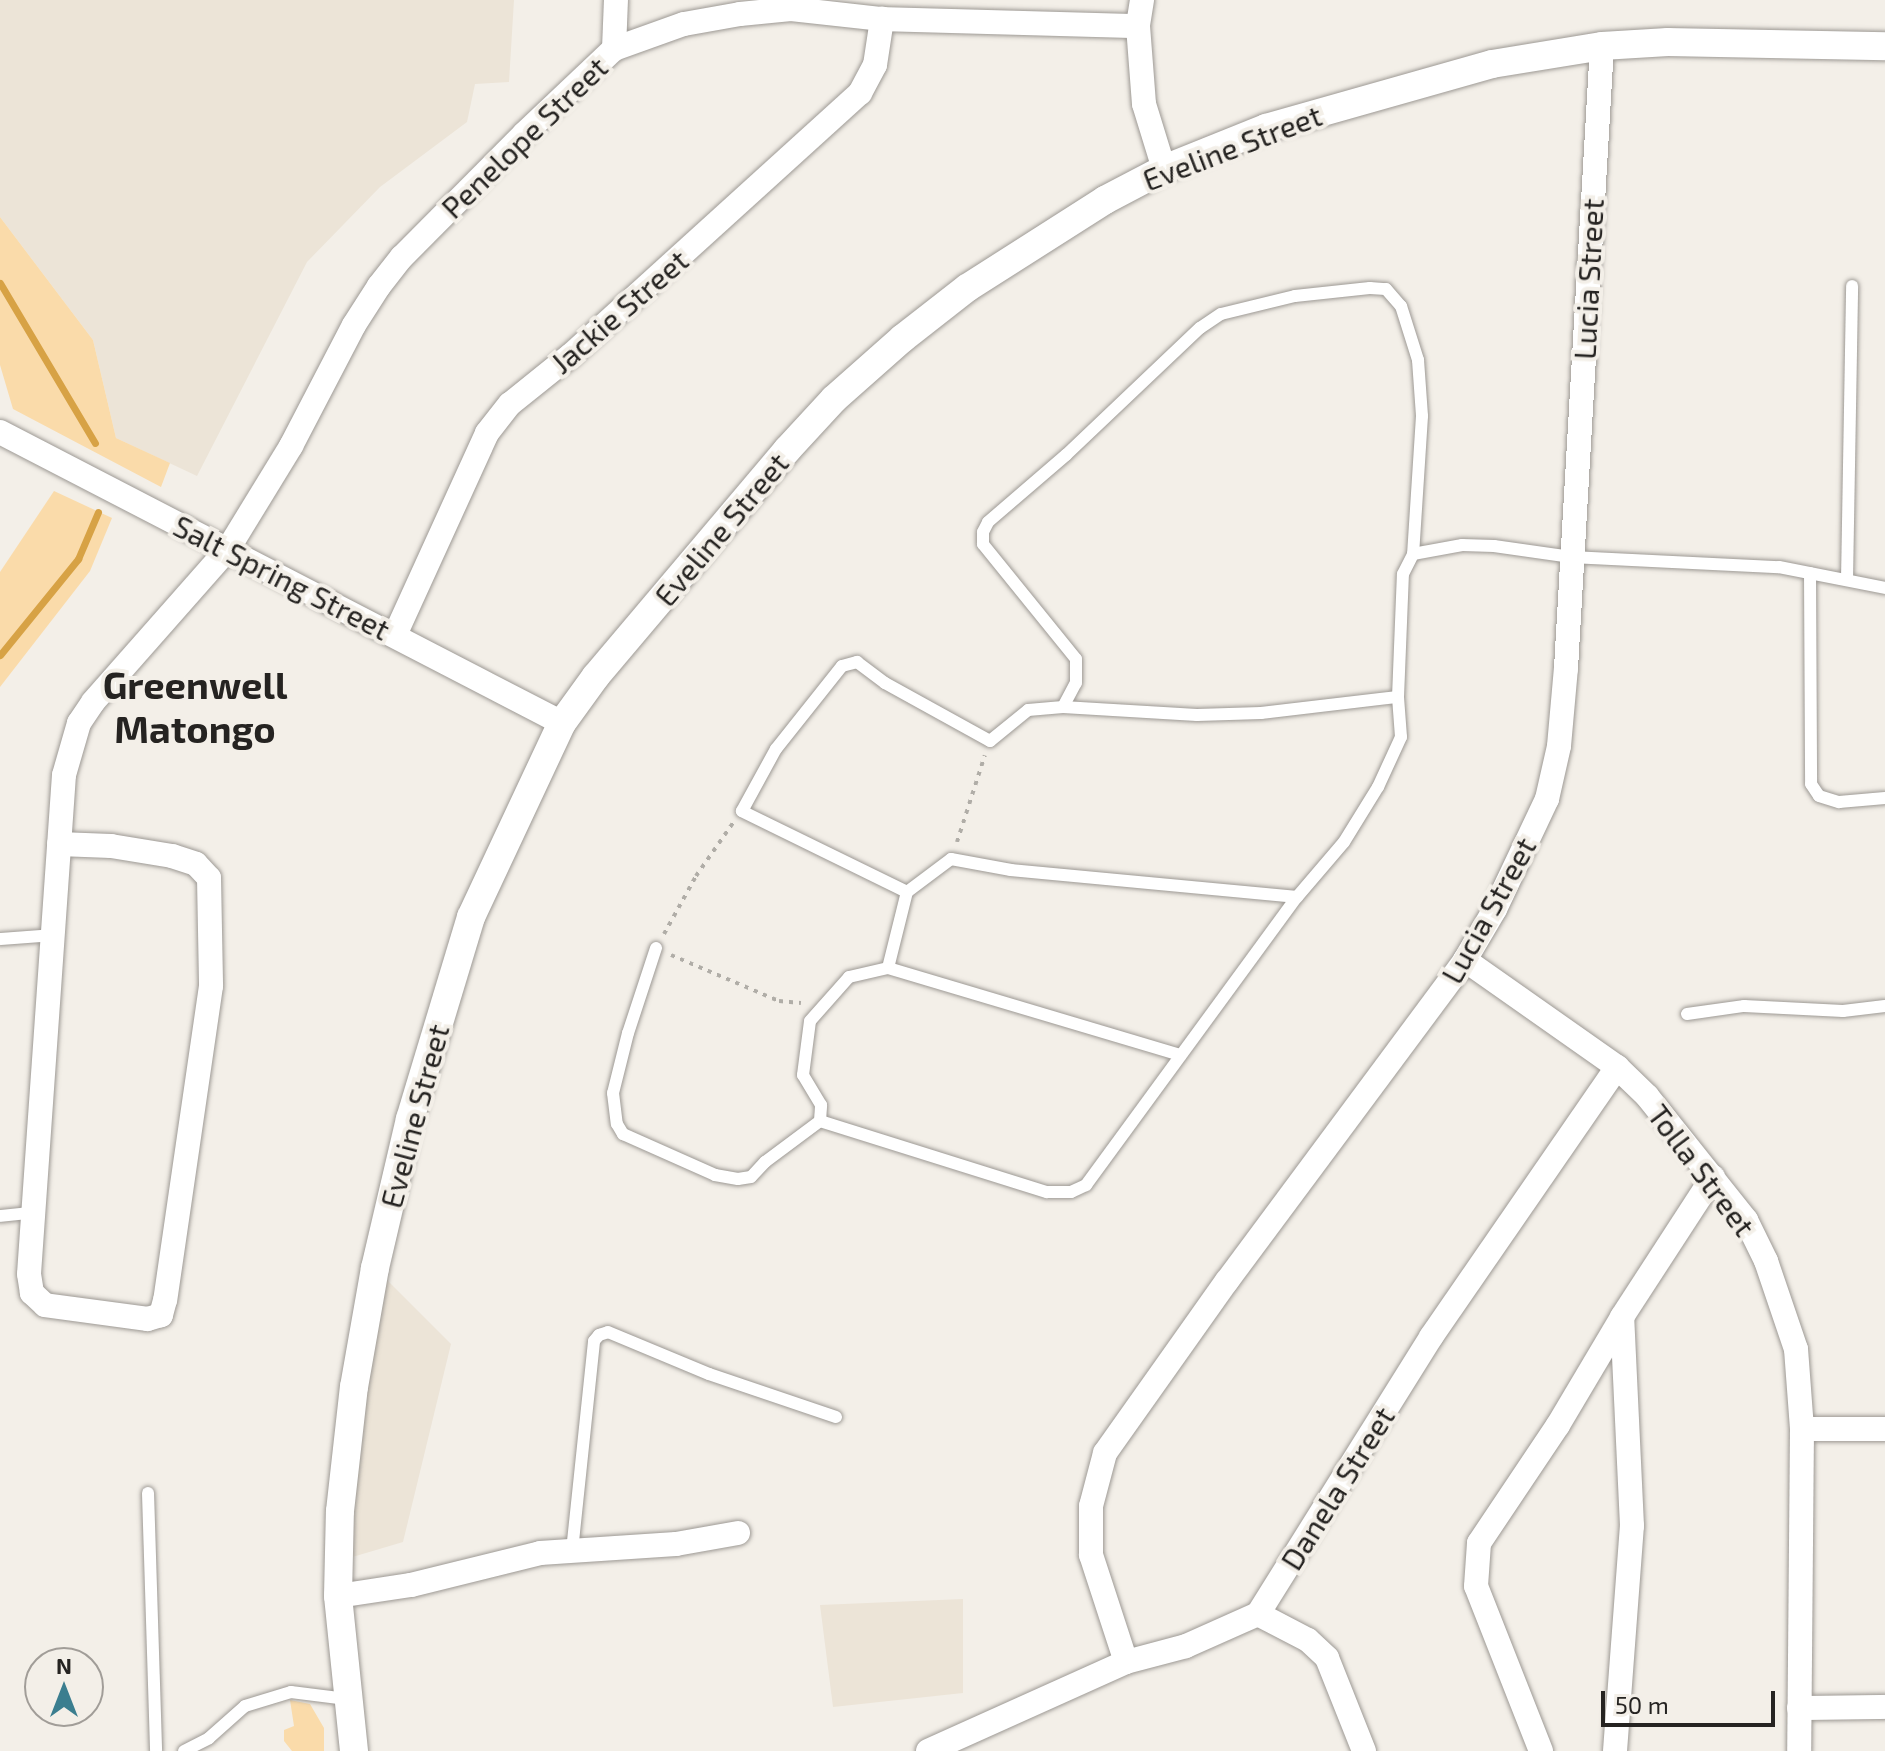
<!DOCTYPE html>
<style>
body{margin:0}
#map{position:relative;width:1885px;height:1751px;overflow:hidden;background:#f3efe8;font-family:"Exo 2",sans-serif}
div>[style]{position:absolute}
.built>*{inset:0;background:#ece4d7}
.green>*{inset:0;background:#fadbaa}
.stream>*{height:7px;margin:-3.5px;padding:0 3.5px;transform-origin:3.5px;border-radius:3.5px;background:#d7a245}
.path>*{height:4px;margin-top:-2px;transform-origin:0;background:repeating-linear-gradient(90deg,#b0ada7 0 4px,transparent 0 10px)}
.roads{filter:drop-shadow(0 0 2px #9d9994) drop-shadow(0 0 2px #9d9994)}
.service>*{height:12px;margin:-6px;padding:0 6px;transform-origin:6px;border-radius:6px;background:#fff}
.minor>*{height:24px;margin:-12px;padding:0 12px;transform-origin:12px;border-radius:12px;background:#fff}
.tertiary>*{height:28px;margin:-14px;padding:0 14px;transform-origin:14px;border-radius:14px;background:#fff}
span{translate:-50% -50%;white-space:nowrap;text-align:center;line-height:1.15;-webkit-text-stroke:8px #f3efe8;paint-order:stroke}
.street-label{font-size:30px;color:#252321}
.district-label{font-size:38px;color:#252321;font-weight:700}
.north{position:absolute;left:24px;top:1647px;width:80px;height:80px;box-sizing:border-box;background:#f3efe8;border:2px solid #a19d98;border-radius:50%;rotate:0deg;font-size:22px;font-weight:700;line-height:32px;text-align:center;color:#252321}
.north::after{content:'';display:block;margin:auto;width:28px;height:36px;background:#3b7e8f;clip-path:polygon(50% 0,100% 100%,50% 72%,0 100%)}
.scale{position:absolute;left:1601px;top:1691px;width:174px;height:36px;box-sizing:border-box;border:4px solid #252321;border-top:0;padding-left:10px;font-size:24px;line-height:28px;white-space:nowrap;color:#252321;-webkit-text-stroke:6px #f3efe8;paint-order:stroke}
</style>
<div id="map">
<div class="built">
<div style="clip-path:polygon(0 0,514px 0,509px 82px,475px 84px,467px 122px,380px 187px,307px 262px,197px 476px,116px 438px,93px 340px,0 217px)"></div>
<div style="clip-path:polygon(375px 1268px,451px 1344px,403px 1542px,339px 1561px)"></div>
<div style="clip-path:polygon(963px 1599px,963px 1693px,833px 1707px,820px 1605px)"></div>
</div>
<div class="green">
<div style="clip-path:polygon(0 217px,93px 340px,116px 438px,170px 463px,161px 487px,13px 409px,0 365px)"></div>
<div style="clip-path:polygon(54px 491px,112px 518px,90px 571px,0 687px,0 572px)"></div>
<div style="clip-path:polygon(290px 1700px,310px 1704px,324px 1728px,324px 1751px,292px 1751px,284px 1741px,284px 1730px,294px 1726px)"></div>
</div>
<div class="stream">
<div style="left:0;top:283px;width:186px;rotate:59.3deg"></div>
<div style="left:0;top:655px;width:124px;rotate:-50.9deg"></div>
<div style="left:78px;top:559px;width:51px;rotate:-66.9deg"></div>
</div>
<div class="path">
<div style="left:957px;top:842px;width:91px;rotate:-72.2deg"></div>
<div style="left:664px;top:934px;width:66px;rotate:-61.1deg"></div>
<div style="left:696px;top:876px;width:65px;rotate:-55.1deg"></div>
<div style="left:671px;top:955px;width:117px;rotate:23.1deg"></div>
<div style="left:779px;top:1001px;width:22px;rotate:5deg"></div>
</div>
<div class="roads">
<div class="service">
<div style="left:1810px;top:573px;width:211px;rotate:89.7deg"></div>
<div style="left:1811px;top:784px;width:14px;rotate:56deg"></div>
<div style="left:1819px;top:796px;width:21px;rotate:17deg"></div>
<div style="left:1839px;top:802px;width:46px;rotate:-5deg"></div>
<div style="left:1847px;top:580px;width:294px;rotate:-89deg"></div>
<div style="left:1063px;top:707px;width:27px;rotate:-62deg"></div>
<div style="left:1076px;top:683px;width:24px;rotate:-90deg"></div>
<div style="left:1076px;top:659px;width:148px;rotate:-129deg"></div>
<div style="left:983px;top:544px;width:12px;rotate:-90deg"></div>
<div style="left:983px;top:532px;width:11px;rotate:-63deg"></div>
<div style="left:988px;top:522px;width:103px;rotate:-40.7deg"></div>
<div style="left:1066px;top:455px;width:185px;rotate:-43.5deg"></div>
<div style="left:1200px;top:328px;width:25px;rotate:-34deg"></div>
<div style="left:1221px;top:314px;width:76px;rotate:-13.7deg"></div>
<div style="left:1295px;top:296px;width:75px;rotate:-6.1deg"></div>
<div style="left:1370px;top:288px;width:16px;rotate:4deg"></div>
<div style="left:1386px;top:289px;width:23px;rotate:49deg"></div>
<div style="left:1401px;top:306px;width:57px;rotate:72.5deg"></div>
<div style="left:1418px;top:360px;width:56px;rotate:85.9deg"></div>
<div style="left:1422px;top:416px;width:138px;rotate:93.7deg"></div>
<div style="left:907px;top:892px;width:184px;rotate:-153.9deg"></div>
<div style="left:742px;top:811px;width:71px;rotate:-61.3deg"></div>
<div style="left:776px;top:749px;width:106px;rotate:-51.5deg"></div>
<div style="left:842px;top:666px;width:16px;rotate:-15deg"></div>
<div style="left:857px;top:662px;width:35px;rotate:37deg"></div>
<div style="left:885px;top:683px;width:120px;rotate:28.9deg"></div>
<div style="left:990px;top:741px;width:49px;rotate:-39.2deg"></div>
<div style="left:1028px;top:710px;width:35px;rotate:-5deg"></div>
<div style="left:1063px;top:707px;width:134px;rotate:3.4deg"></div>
<div style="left:1197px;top:715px;width:64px;rotate:-1.8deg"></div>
<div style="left:1261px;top:713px;width:138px;rotate:-6.7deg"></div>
<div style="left:0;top:939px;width:55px;rotate:-4.2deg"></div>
<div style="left:656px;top:948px;width:89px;rotate:108.2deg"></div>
<div style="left:628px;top:1033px;width:62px;rotate:104deg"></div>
<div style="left:613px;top:1093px;width:31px;rotate:83deg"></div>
<div style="left:617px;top:1124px;width:12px;rotate:59deg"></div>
<div style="left:623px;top:1134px;width:101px;rotate:24deg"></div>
<div style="left:715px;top:1175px;width:23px;rotate:10deg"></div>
<div style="left:738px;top:1179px;width:13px;rotate:-9deg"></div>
<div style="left:751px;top:1177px;width:21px;rotate:-47deg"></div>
<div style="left:765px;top:1162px;width:69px;rotate:-36.7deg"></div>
<div style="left:820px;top:1121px;width:16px;rotate:-86deg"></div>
<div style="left:821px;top:1105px;width:35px;rotate:-121deg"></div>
<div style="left:803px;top:1075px;width:54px;rotate:-82.6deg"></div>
<div style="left:810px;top:1021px;width:59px;rotate:-48.4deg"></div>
<div style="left:849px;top:977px;width:40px;rotate:-13deg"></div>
<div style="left:888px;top:968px;width:78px;rotate:-76deg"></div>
<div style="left:907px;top:892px;width:55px;rotate:-36.9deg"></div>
<div style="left:951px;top:859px;width:61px;rotate:10.4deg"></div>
<div style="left:1011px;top:870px;width:287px;rotate:5.4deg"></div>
<div style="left:888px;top:968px;width:305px;rotate:16.6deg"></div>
<div style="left:1687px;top:1014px;width:58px;rotate:-8deg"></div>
<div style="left:1744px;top:1006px;width:99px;rotate:2.9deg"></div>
<div style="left:1843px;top:1011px;width:42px;rotate:-6.8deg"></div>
<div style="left:820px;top:1121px;width:238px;rotate:17.4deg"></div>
<div style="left:1047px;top:1192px;width:24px"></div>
<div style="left:1071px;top:1192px;width:17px;rotate:-25deg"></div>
<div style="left:1086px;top:1185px;width:357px;rotate:-53.8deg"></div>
<div style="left:1297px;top:897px;width:72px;rotate:-49.5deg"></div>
<div style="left:1344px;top:842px;width:65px;rotate:-58.3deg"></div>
<div style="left:1378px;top:787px;width:55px;rotate:-65.3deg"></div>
<div style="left:1401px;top:737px;width:40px;rotate:-94.3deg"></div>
<div style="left:1398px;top:697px;width:123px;rotate:-87.7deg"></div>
<div style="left:1403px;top:574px;width:22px;rotate:-63deg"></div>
<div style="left:1413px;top:554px;width:50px;rotate:-10.4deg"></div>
<div style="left:1462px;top:545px;width:32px;rotate:2deg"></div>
<div style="left:1494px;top:546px;width:78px;rotate:8.1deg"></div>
<div style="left:1571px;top:557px;width:208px;rotate:2.8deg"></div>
<div style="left:1779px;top:567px;width:108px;rotate:11.2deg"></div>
<div style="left:0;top:1216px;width:31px;rotate:-6deg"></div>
<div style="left:148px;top:1493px;width:258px;rotate:88.2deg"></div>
<div style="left:572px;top:1551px;width:211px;rotate:-84deg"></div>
<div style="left:594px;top:1341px;width:8px;rotate:-50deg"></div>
<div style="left:599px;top:1335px;width:9px;rotate:-18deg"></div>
<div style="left:608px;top:1332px;width:109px;rotate:22.6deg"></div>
<div style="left:709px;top:1374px;width:134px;rotate:18.7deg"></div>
<div style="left:184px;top:1751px;width:28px;rotate:-27deg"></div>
<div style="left:209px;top:1738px;width:48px;rotate:-41.6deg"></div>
<div style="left:245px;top:1706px;width:48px;rotate:-16.9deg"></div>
<div style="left:291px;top:1692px;width:56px;rotate:7.1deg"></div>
</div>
<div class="minor">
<div style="left:1142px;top:0;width:26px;rotate:99deg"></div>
<div style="left:1138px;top:26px;width:78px;rotate:85.6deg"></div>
<div style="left:1144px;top:104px;width:68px;rotate:72.9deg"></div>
<div style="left:614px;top:49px;width:49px;rotate:-87.7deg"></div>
<div style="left:0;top:432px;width:633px;rotate:27.37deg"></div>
<div style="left:395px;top:635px;width:222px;rotate:-65.5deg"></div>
<div style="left:487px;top:433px;width:37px;rotate:-52deg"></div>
<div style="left:510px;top:404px;width:78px;rotate:-38.8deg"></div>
<div style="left:571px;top:355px;width:390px;rotate:-42.2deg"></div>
<div style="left:860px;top:93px;width:32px;rotate:-62deg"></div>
<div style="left:875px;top:65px;width:47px;rotate:-81.3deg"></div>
<div style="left:59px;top:844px;width:52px;rotate:2.2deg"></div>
<div style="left:111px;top:846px;width:62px;rotate:9.3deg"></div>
<div style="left:172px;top:856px;width:25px;rotate:18deg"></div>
<div style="left:196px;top:864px;width:19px;rotate:47deg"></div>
<div style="left:209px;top:878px;width:108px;rotate:88.9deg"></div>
<div style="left:211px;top:986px;width:317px;rotate:98.3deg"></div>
<div style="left:165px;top:1300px;width:16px;rotate:105deg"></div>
<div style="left:161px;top:1315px;width:14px;rotate:163deg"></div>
<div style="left:148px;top:1319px;width:104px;rotate:-172.3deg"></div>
<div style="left:45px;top:1305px;width:18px;rotate:-137deg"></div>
<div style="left:32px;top:1293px;width:19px;rotate:-99deg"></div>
<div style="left:29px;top:1274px;width:500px;rotate:-85.99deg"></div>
<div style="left:64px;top:775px;width:54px;rotate:-73.9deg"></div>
<div style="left:79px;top:723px;width:25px;rotate:-56deg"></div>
<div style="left:93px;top:702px;width:204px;rotate:-48.6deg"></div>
<div style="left:228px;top:549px;width:121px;rotate:-58.5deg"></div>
<div style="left:291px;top:446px;width:136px;rotate:-62.5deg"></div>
<div style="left:354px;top:325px;width:46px;rotate:-57.3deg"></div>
<div style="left:379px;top:286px;width:37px;rotate:-52deg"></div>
<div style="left:402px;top:257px;width:173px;rotate:-45.2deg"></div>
<div style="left:524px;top:134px;width:124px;rotate:-43.4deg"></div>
<div style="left:614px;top:49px;width:74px;rotate:-19.7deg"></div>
<div style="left:684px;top:24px;width:57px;rotate:-10.1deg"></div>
<div style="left:740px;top:14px;width:51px;rotate:-5.6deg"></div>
<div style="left:791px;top:9px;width:92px;rotate:6.3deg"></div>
<div style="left:882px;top:19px;width:256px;rotate:1.6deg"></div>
<div style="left:1465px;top:960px;width:186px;rotate:35.1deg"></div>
<div style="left:1617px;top:1067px;width:42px;rotate:44deg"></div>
<div style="left:1647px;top:1096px;width:159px;rotate:51.4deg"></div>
<div style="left:1746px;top:1220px;width:46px;rotate:64deg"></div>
<div style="left:1766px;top:1261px;width:93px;rotate:71.2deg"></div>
<div style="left:1796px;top:1349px;width:80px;rotate:85.7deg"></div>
<div style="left:1802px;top:1429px;width:322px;rotate:90.5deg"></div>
<div style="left:1802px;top:1429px;width:83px"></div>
<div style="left:338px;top:1596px;width:74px;rotate:-8.6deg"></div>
<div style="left:411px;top:1585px;width:133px;rotate:-13.9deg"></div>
<div style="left:540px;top:1553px;width:136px;rotate:-3.8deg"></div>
<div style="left:676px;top:1544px;width:63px;rotate:-10.1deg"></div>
<div style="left:1258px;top:1614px;width:56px;rotate:27.5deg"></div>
<div style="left:1308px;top:1640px;width:26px;rotate:43deg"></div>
<div style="left:1327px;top:1658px;width:100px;rotate:68.3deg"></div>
<div style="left:1126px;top:1662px;width:113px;rotate:-108.1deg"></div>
<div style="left:1091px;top:1555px;width:49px;rotate:-90deg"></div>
<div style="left:1091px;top:1506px;width:55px;rotate:-75.2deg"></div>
<div style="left:1105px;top:1453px;width:211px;rotate:-54.7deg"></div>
<div style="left:1227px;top:1281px;width:400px;rotate:-53.4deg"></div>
<div style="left:1465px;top:960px;width:59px;rotate:-59.5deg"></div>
<div style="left:1495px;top:909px;width:122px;rotate:-64.7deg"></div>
<div style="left:1547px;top:799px;width:54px;rotate:-77.2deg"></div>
<div style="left:1559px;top:746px;width:78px;rotate:-84.9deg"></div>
<div style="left:1566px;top:668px;width:623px;rotate:-86.69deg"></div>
<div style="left:1799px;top:1708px;width:86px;rotate:-0.7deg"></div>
<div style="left:928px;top:1751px;width:217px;rotate:-24.2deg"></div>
<div style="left:1126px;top:1662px;width:62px;rotate:-14.9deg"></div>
<div style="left:1186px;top:1646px;width:79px;rotate:-24deg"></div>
<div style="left:1258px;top:1614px;width:327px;rotate:-58deg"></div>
<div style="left:1431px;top:1337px;width:328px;rotate:-55.4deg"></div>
<div style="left:1541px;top:1751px;width:177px;rotate:-111.5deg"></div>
<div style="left:1476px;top:1586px;width:43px;rotate:-86deg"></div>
<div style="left:1479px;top:1543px;width:142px;rotate:-56.2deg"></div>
<div style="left:1558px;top:1425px;width:126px;rotate:-59.3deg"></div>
<div style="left:1622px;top:1317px;width:167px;rotate:-57deg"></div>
<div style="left:1615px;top:1751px;width:226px;rotate:-85.7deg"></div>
<div style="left:1632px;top:1526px;width:209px;rotate:-92.7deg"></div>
</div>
<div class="tertiary">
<div style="left:354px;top:1751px;width:156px;rotate:-95.9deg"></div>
<div style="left:338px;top:1596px;width:85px;rotate:-88.7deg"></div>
<div style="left:340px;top:1511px;width:125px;rotate:-83.6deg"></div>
<div style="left:354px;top:1387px;width:121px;rotate:-80deg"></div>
<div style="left:375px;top:1268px;width:153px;rotate:-76.8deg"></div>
<div style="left:410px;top:1119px;width:211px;rotate:-73.2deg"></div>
<div style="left:471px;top:917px;width:214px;rotate:-64.9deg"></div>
<div style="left:562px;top:723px;width:58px;rotate:-54.1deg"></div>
<div style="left:596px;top:676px;width:296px;rotate:-49.8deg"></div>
<div style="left:787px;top:450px;width:69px;rotate:-47.3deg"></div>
<div style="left:834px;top:399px;width:92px;rotate:-41.5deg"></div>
<div style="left:903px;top:338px;width:81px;rotate:-38deg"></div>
<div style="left:967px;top:288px;width:164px;rotate:-32.5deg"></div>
<div style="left:1105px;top:200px;width:67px;rotate:-27.7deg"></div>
<div style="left:1164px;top:169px;width:110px;rotate:-21.9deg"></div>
<div style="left:1266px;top:128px;width:235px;rotate:-15.8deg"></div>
<div style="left:1492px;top:64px;width:111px;rotate:-9.3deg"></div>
<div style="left:1602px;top:46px;width:66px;rotate:-3.5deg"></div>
<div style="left:1668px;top:42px;width:217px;rotate:1.1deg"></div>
</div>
</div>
<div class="street-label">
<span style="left:524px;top:137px;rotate:-44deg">Penelope Street</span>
<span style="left:1232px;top:147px;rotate:-21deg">Eveline Street</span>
<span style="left:1588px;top:279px;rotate:-87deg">Lucia Street</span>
<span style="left:619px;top:311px;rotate:-41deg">Jackie Street</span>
<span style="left:721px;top:529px;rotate:-50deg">Eveline Street</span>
<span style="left:282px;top:577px;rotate:27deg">Salt Spring Street</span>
<span style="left:1488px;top:910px;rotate:-61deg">Lucia Street</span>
<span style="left:414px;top:1116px;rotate:-75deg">Eveline Street</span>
<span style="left:1702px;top:1170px;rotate:53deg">Tolla Street</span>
<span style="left:1337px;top:1488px;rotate:-58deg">Danela Street</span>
</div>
<div class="district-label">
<span style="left:195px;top:707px">Greenwell<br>Matongo</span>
</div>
<div class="north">N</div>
<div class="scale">50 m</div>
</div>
